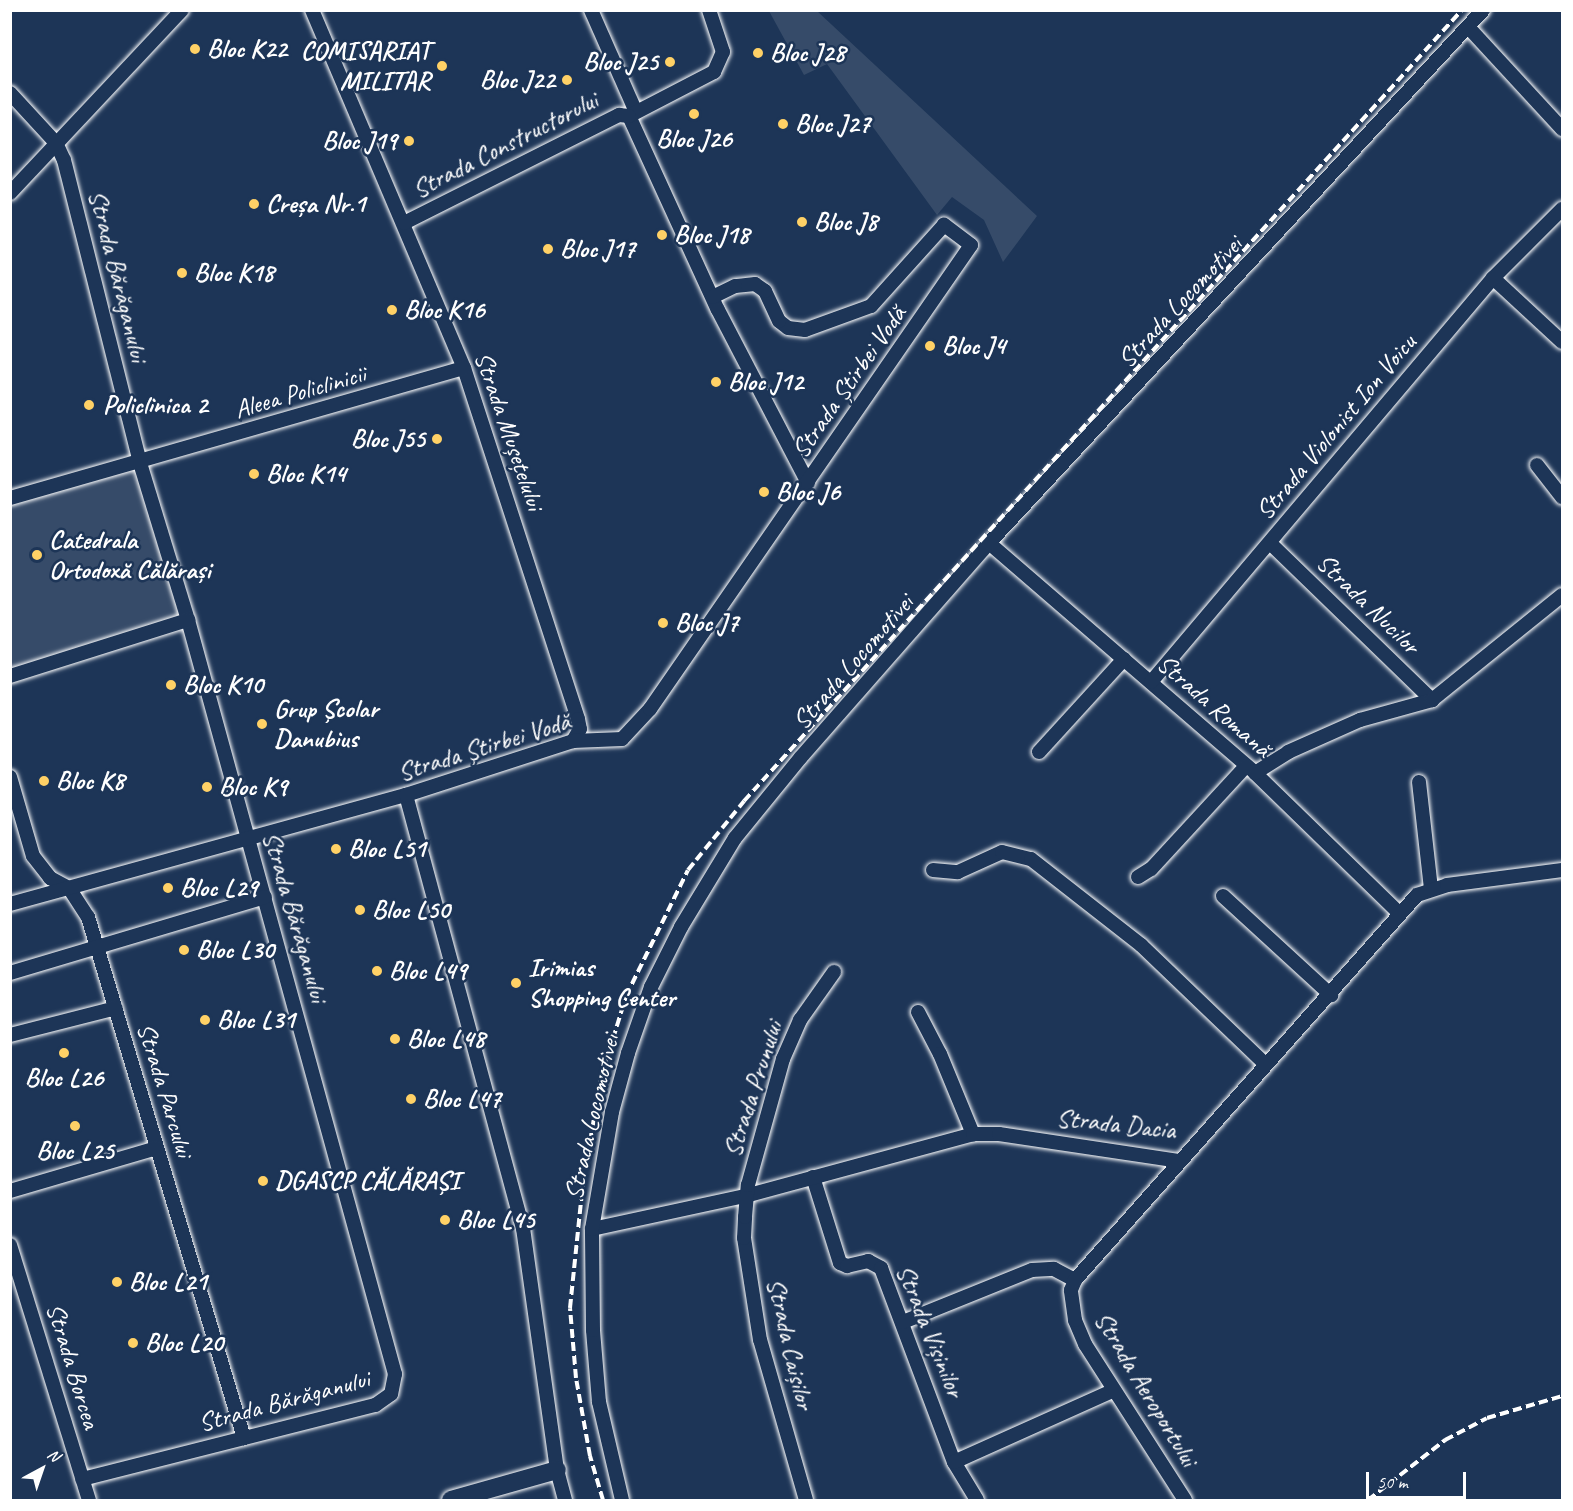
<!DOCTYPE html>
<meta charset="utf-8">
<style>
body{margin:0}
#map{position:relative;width:1573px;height:1511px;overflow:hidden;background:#1d3557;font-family:Caveat,sans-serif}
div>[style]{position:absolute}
.green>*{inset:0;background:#364b69}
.roads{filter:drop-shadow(0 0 2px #fff) drop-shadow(0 0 2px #fff)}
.minor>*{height:14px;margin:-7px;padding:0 7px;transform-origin:7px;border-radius:7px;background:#1d3557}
.major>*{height:18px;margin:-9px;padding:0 9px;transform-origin:9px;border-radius:9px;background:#1d3557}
.rail>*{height:4px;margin-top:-2px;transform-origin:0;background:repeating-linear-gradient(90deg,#fff 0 9px,transparent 0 13.5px)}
.dots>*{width:16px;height:16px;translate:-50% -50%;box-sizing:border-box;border:3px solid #1d3557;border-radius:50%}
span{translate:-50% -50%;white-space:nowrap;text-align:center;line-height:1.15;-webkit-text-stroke:5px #1d3557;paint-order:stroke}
.poi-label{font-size:26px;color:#fff;font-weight:700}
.left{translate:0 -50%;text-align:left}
.right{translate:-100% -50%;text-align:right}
.street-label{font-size:26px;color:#fff}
.frame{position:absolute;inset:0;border:12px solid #fff;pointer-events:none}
.north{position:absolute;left:12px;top:1439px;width:60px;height:60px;-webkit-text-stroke:4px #1d3557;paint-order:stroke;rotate:40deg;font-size:16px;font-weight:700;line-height:24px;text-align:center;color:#fff}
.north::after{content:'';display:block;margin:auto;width:21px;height:27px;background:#fff;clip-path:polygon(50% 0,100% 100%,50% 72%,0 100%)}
.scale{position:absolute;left:1366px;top:1472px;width:100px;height:27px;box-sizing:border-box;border:3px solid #fff;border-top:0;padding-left:8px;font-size:18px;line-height:21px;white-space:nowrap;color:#fff;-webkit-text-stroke:4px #1d3557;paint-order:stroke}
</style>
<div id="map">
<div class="green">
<div style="clip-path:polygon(769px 11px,817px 11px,1037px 216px,1003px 262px,984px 220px,952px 197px,937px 215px,827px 64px,804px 75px)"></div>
<div style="clip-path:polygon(140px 463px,188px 620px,11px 676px,11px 498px)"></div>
</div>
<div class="roads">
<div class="minor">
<div style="left:312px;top:10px;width:389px;rotate:67deg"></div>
<div style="left:464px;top:368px;width:369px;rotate:72deg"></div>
<div style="left:578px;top:719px;width:10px;rotate:79deg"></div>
<div style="left:580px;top:729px;width:14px;rotate:120deg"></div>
<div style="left:591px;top:10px;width:111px;rotate:66.2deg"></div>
<div style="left:1468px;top:27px;width:139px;rotate:47.3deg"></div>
<div style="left:10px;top:93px;width:68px;rotate:47.4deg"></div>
<div style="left:56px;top:143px;width:19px;rotate:65deg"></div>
<div style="left:64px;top:160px;width:312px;rotate:75.9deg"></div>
<div style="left:140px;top:463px;width:164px;rotate:73deg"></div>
<div style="left:188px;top:620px;width:782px;rotate:74.65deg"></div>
<div style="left:395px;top:1374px;width:20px;rotate:101deg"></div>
<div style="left:391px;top:1394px;width:19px;rotate:145deg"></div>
<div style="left:375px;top:1405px;width:302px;rotate:165.8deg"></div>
<div style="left:629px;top:116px;width:213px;rotate:65.4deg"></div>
<div style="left:718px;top:310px;width:195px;rotate:62.5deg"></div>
<div style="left:629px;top:116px;width:96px;rotate:-27.4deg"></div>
<div style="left:714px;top:72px;width:22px;rotate:-66deg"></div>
<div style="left:723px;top:52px;width:44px;rotate:-108.4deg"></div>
<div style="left:10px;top:193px;width:251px;rotate:-46.8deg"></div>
<div style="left:404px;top:223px;width:241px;rotate:-26.7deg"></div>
<div style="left:619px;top:115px;width:10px;rotate:6deg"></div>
<div style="left:1493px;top:278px;width:94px;rotate:42.8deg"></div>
<div style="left:1537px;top:465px;width:41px;rotate:52deg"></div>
<div style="left:10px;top:498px;width:472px;rotate:-16deg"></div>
<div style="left:989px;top:543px;width:352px;rotate:40.8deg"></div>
<div style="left:1255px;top:773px;width:202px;rotate:44.2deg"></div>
<div style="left:1270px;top:543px;width:226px;rotate:44.1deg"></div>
<div style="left:10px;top:676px;width:187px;rotate:-17.5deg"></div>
<div style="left:1151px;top:682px;width:529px;rotate:-49.75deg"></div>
<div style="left:1493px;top:278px;width:98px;rotate:-45deg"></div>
<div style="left:1039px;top:752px;width:126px;rotate:-47.6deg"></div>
<div style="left:1255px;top:773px;width:39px;rotate:-32deg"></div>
<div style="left:1288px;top:752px;width:79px;rotate:-24deg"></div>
<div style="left:1360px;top:720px;width:75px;rotate:-15.5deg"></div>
<div style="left:1432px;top:700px;width:167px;rotate:-38.9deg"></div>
<div style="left:10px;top:777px;width:82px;rotate:73.8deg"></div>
<div style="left:33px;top:856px;width:28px;rotate:52deg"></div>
<div style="left:50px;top:878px;width:21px;rotate:28deg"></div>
<div style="left:69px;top:888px;width:35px;rotate:57deg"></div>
<div style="left:88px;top:917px;width:544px;rotate:73.33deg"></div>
<div style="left:1419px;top:782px;width:108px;rotate:83.6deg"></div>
<div style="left:406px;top:795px;width:449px;rotate:74.9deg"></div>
<div style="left:523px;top:1228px;width:244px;rotate:82deg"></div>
<div style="left:557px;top:1470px;width:31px;rotate:75deg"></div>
<div style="left:933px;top:870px;width:25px;rotate:5deg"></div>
<div style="left:958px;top:872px;width:48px;rotate:-24.4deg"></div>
<div style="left:1002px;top:852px;width:30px;rotate:14deg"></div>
<div style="left:1031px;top:859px;width:140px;rotate:38deg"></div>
<div style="left:1141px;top:945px;width:172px;rotate:43.8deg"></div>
<div style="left:1138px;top:877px;width:15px;rotate:-32deg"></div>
<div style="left:1151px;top:869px;width:140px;rotate:-47.3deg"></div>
<div style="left:1223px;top:896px;width:147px;rotate:42.5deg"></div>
<div style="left:10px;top:904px;width:411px;rotate:-15.4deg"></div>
<div style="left:406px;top:795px;width:176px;rotate:-17.9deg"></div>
<div style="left:573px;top:741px;width:49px;rotate:-2.3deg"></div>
<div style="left:622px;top:739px;width:41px;rotate:-47deg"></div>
<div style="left:650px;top:709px;width:564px;rotate:-55.32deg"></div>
<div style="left:971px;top:245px;width:34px;rotate:-143deg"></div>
<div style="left:944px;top:225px;width:109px;rotate:132deg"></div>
<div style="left:871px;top:306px;width:70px;rotate:160deg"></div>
<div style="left:805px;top:330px;width:17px;rotate:-173deg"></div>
<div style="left:788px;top:328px;width:11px;rotate:-142deg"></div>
<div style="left:779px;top:321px;width:33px;rotate:-115deg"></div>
<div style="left:765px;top:291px;width:12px;rotate:-145deg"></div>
<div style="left:755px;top:284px;width:20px;rotate:174deg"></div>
<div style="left:735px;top:286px;width:25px;rotate:154deg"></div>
<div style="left:10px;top:973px;width:266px;rotate:-16.6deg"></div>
<div style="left:918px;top:1012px;width:47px;rotate:62.4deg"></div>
<div style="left:940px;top:1054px;width:87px;rotate:67.6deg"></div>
<div style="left:10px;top:1035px;width:109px;rotate:-14.3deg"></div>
<div style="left:813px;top:1177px;width:90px;rotate:72.6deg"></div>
<div style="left:840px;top:1263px;width:8px;rotate:23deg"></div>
<div style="left:847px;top:1266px;width:22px;rotate:-13deg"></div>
<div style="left:868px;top:1261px;width:15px;rotate:28deg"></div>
<div style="left:881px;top:1268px;width:207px;rotate:69.4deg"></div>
<div style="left:954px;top:1462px;width:44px;rotate:58.8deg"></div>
<div style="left:10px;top:1191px;width:153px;rotate:-16.3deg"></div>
<div style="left:592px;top:1229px;width:161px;rotate:-12.2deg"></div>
<div style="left:749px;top:1195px;width:232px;rotate:-15.2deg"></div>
<div style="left:973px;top:1134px;width:26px"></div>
<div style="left:999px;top:1134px;width:183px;rotate:8.5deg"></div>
<div style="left:10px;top:1245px;width:267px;rotate:72.8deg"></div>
<div style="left:903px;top:1322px;width:139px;rotate:-22deg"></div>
<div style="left:1032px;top:1270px;width:22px;rotate:-3deg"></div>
<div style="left:1054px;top:1269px;width:24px;rotate:28deg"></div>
<div style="left:954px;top:1462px;width:175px;rotate:-24.2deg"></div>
<div style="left:622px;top:1500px;width:101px;rotate:-103.2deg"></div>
<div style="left:599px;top:1402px;width:72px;rotate:-94.8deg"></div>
<div style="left:593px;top:1330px;width:101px;rotate:-90.6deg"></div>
<div style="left:592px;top:1229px;width:119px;rotate:-80.3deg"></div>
<div style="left:612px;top:1112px;width:61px;rotate:-74.8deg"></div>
<div style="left:628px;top:1053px;width:70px;rotate:-70.8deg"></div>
<div style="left:651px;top:987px;width:67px;rotate:-63.4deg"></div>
<div style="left:681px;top:927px;width:104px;rotate:-58.8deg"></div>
<div style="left:735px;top:838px;width:104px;rotate:-50.8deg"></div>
<div style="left:801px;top:757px;width:285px;rotate:-48.7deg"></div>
<div style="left:989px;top:543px;width:727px;rotate:-47.17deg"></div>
<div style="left:806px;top:1500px;width:166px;rotate:-106deg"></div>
<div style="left:760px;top:1340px;width:103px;rotate:-98.9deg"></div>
<div style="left:744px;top:1238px;width:21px;rotate:-87deg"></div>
<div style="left:745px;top:1217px;width:32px;rotate:-85deg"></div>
<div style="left:748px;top:1185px;width:131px;rotate:-74.5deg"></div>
<div style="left:783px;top:1059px;width:43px;rotate:-66.4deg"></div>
<div style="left:800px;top:1020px;width:59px;rotate:-54.7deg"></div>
<div style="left:1185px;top:1500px;width:185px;rotate:-122.7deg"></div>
<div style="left:1085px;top:1344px;width:26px;rotate:-113deg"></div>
<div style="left:1075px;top:1320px;width:30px;rotate:-98deg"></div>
<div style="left:1071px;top:1290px;width:11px;rotate:-68deg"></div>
<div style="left:1075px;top:1280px;width:515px;rotate:-48.38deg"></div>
<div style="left:1417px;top:895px;width:32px;rotate:-18deg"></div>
<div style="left:1447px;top:885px;width:116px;rotate:-7.4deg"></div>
</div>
<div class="major">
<div style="left:451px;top:1500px;width:110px;rotate:-15.8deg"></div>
</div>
</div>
<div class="rail">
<div style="left:603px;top:1500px;width:46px;rotate:-106.5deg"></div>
<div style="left:590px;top:1456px;width:79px;rotate:-100.2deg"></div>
<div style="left:576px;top:1378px;width:70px;rotate:-94.9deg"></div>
<div style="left:570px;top:1308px;width:127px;rotate:-84.1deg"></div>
<div style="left:583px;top:1182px;width:106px;rotate:-80.2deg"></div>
<div style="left:601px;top:1078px;width:86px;rotate:-73deg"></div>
<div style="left:626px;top:996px;width:140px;rotate:-63.8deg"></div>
<div style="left:688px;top:870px;width:89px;rotate:-50.9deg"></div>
<div style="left:744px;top:801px;width:1068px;rotate:-47.77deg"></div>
<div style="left:1368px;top:1500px;width:98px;rotate:-37.9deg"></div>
<div style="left:1445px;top:1440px;width:47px;rotate:-27.6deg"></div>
<div style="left:1487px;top:1418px;width:78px;rotate:-16.3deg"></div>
</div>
<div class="dots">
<div style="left:195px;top:49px;background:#ffd166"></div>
<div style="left:758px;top:53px;background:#ffd166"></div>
<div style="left:670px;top:62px;background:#ffd166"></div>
<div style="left:442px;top:66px;background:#ffd166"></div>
<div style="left:567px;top:80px;background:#ffd166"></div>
<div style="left:694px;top:114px;background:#ffd166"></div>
<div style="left:783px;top:124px;background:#ffd166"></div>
<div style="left:409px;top:141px;background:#ffd166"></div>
<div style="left:254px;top:204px;background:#ffd166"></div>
<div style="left:802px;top:222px;background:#ffd166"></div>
<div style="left:662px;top:235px;background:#ffd166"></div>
<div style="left:548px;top:249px;background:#ffd166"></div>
<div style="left:182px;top:273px;background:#ffd166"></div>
<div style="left:392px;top:310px;background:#ffd166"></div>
<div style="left:930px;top:346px;background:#ffd166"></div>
<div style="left:716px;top:382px;background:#ffd166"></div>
<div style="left:89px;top:405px;background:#ffd166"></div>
<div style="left:437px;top:439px;background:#ffd166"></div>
<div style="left:254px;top:474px;background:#ffd166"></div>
<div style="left:764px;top:492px;background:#ffd166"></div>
<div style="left:37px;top:555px;background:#ffd166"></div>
<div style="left:663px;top:623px;background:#ffd166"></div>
<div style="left:171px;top:685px;background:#ffd166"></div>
<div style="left:262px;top:724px;background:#ffd166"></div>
<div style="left:44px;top:781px;background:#ffd166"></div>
<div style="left:207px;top:787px;background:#ffd166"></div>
<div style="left:336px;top:849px;background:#ffd166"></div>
<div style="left:168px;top:888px;background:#ffd166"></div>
<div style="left:360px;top:910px;background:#ffd166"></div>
<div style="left:184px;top:950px;background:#ffd166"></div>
<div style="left:377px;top:971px;background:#ffd166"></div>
<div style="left:516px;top:983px;background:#ffd166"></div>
<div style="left:205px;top:1020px;background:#ffd166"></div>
<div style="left:395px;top:1039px;background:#ffd166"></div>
<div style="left:64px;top:1053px;background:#ffd166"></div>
<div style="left:411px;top:1099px;background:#ffd166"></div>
<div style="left:75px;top:1126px;background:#ffd166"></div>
<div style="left:263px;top:1181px;background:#ffd166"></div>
<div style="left:445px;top:1220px;background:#ffd166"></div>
<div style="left:117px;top:1282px;background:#ffd166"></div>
<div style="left:133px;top:1343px;background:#ffd166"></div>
</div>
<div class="poi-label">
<span class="left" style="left:207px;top:49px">Bloc K22</span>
<span class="right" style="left:430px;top:66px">COMISARIAT<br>MILITAR</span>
<span class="left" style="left:770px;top:53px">Bloc J28</span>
<span class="right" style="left:658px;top:62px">Bloc J25</span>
<span class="right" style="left:555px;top:80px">Bloc J22</span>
<span class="left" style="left:795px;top:124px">Bloc J27</span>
<span style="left:694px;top:139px">Bloc J26</span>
<span class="right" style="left:397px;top:141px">Bloc J19</span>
<span class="left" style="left:266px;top:204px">Creșa Nr.1</span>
<span class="left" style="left:814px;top:222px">Bloc J8</span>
<span class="left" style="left:674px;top:235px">Bloc J18</span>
<span class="left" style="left:560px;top:249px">Bloc J17</span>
<span class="left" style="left:194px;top:273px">Bloc K18</span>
<span class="left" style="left:404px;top:310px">Bloc K16</span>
<span class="left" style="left:942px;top:346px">Bloc J4</span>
<span class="left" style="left:728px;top:382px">Bloc J12</span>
<span class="left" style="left:103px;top:405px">Policlinica 2</span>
<span class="right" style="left:425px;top:439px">Bloc J55</span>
<span class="left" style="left:266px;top:474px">Bloc K14</span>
<span class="left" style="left:776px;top:492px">Bloc J6</span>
<span class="left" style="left:49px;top:555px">Catedrala<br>Ortodoxă Călărași</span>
<span class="left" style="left:675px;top:623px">Bloc J7</span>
<span class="left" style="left:183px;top:685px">Bloc K10</span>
<span class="left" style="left:274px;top:724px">Grup Școlar<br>Danubius</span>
<span class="left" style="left:56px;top:781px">Bloc K8</span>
<span class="left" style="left:219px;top:787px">Bloc K9</span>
<span class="left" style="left:348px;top:849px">Bloc L51</span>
<span class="left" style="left:180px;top:888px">Bloc L29</span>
<span class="left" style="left:372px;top:910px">Bloc L50</span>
<span class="left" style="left:196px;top:950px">Bloc L30</span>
<span class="left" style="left:528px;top:983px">Irimias<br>Shopping Center</span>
<span class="left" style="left:389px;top:971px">Bloc L49</span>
<span class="left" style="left:217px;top:1020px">Bloc L31</span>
<span class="left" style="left:407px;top:1039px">Bloc L48</span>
<span style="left:64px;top:1078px">Bloc L26</span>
<span class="left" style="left:423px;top:1099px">Bloc L47</span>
<span style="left:75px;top:1151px">Bloc L25</span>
<span class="left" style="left:275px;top:1181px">DGASCP CĂLĂRAȘI</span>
<span class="left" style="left:457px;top:1220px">Bloc L45</span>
<span class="left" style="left:129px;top:1282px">Bloc L21</span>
<span class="left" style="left:145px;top:1343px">Bloc L20</span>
</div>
<div class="street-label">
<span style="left:505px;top:145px;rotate:-27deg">Strada Constructorului</span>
<span style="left:118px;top:276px;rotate:76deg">Strada Bărăganului</span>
<span style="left:1180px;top:302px;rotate:-47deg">Strada Locomotivei</span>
<span style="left:849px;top:382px;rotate:-55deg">Strada Știrbei Vodă</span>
<span style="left:300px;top:392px;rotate:-16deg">Aleea Policlinicii</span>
<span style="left:1336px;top:427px;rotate:-50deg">Strada Violonist Ion Voicu</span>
<span style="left:509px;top:431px;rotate:71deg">Strada Mușețelului</span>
<span style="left:1368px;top:604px;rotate:44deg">Strada Nucilor</span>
<span style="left:853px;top:662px;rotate:-49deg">Strada Locomotivei</span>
<span style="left:1214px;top:706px;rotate:41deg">Strada Romană</span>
<span style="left:484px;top:747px;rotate:-17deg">Strada Știrbei Vodă</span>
<span style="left:295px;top:917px;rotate:74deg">Strada Bărăganului</span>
<span style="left:753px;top:1089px;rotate:-72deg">Strada Prunului</span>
<span style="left:165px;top:1090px;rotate:73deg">Strada Parcului</span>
<span style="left:592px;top:1117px;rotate:-77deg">Strada Locomotivei</span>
<span style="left:1116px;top:1124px;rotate:6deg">Strada Dacia</span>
<span style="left:930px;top:1331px;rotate:68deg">Strada Vișinilor</span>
<span style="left:790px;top:1344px;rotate:77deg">Strada Caișilor</span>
<span style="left:73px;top:1366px;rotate:73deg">Strada Borcea</span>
<span style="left:1146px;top:1389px;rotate:59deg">Strada Aeroportului</span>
<span style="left:284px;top:1401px;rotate:-15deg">Strada Bărăganului</span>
</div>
<div class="frame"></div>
<div class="north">N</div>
<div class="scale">50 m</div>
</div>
